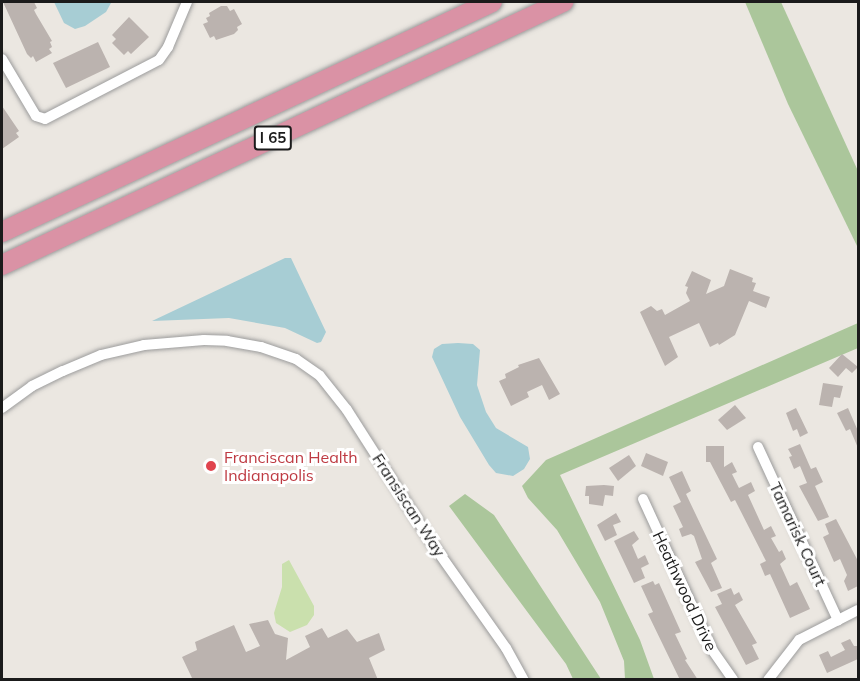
<!DOCTYPE html>
<style>
body{margin:0}
#map{position:relative;width:860px;height:681px;overflow:hidden;background:#ebe7e1;font-family:Mulish,sans-serif}
div>[style]{position:absolute}
.grass>*{inset:0;background:#cae0ad}
.forest>*{inset:0;background:#abc69b}
.water>*{inset:0;background:#a7cdd4}
.building>*{inset:0;background:#bbb3af}
.roads{filter:drop-shadow(0 0 2px #9c9c9c) drop-shadow(0 0 2px #9c9c9c)}
.minor>*{height:10px;margin:-5px;padding:0 5px;transform-origin:5px;border-radius:5px;background:#fff}
.motorway>*{height:20px;margin:-10px;padding:0 10px;transform-origin:10px;border-radius:10px;background:#da92a5}
.dots>*{width:16px;height:16px;translate:-50% -50%;box-sizing:border-box;border:3px solid #fff;border-radius:50%}
span{translate:-50% -50%;white-space:nowrap;text-align:center;line-height:1.15;-webkit-text-stroke:6px #fff;paint-order:stroke}
.shield-label span{padding:2px 4px;background:#fff;border:2px solid;border-radius:4px;-webkit-text-stroke-width:0}
.shield-label{font-size:15px;color:#1b1b1b;font-weight:700}
.health-label{font-size:16px;color:#be3a42}
.left{translate:0 -50%;text-align:left}
.street-label{font-size:16px;color:#1b1b1b}
.frame{position:absolute;inset:0;border:3px solid #1b1b1b;pointer-events:none}
</style>
<div id="map">
<div class="grass">
<div style="clip-path:polygon(289px 560px,314px 606px,314px 615px,307px 625px,290px 632px,276px 623px,274px 613px,282px 587px,282px 564px)"></div>
</div>
<div class="forest">
<div style="clip-path:polygon(745px 2px,781px 2px,858px 171px,858px 248px,788px 104px)"></div>
<div style="clip-path:polygon(858px 323px,858px 348px,560px 475px,640px 640px,654px 679px,625px 679px,624px 661px,600px 602px,557px 530px,528px 498px,522px 486px,546px 460px)"></div>
<div style="clip-path:polygon(465px 494px,494px 515px,601px 679px,573px 679px,566px 664px,449px 506px)"></div>
</div>
<div class="water">
<div style="clip-path:polygon(54px 2px,111px 2px,111px 3px,106px 12px,85px 26px,75px 29px,64px 23px)"></div>
<div style="clip-path:polygon(285px 258px,291px 258px,326px 332px,321px 342px,317px 343px,285px 328px,229px 318px,152px 321px)"></div>
<div style="clip-path:polygon(458px 343px,473px 344px,480px 350px,477px 385px,486px 412px,496px 428px,528px 447px,530px 459px,524px 469px,513px 476px,496px 473px,489px 465px,460px 417px,432px 357px,434px 349px,442px 344px)"></div>
</div>
<div class="building">
<div style="clip-path:polygon(3px 2px,34px 2px,37px 8px,34px 10px,36px 14px,52px 41px,50px 42px,52px 47px,49px 49px,52px 53px,36px 62px,33px 56px,31px 58px,27px 54px)"></div>
<div style="clip-path:polygon(221px 6px,227px 6px,230px 11px,234px 9px,242px 24px,237px 27px,238px 30px,234px 34px,216px 40px,214px 36px,210px 38px,203px 24px,208px 22px,206px 18px,210px 16px,209px 13px)"></div>
<div style="clip-path:polygon(129px 17px,149px 37px,131px 54px,128px 51px,124px 55px,112px 43px,116px 39px,112px 35px)"></div>
<div style="clip-path:polygon(98px 42px,110px 67px,66px 88px,53px 63px)"></div>
<div style="clip-path:polygon(2px 106px,19px 131px,16px 133px,19px 137px,2px 149px)"></div>
<div style="clip-path:polygon(730px 269px,753px 278px,752px 282px,756px 283px,753px 291px,770px 297px,766px 308px,749px 301px,735px 335px,719px 345px,718px 343px,710px 347px,699px 323px,669px 337px,678px 357px,665px 366px,640px 312px,651px 306px,657px 311px,662px 309px,665px 315px,690px 301px,686px 293px,688px 287px,685px 286px,692px 271px,711px 280px,706px 294px,724px 286px)"></div>
<div style="clip-path:polygon(842px 354px,858px 367px,852px 373px,846px 368px,838px 377px,829px 368px)"></div>
<div style="clip-path:polygon(539px 358px,560px 394px,549px 400px,542px 385px,527px 392px,529px 397px,511px 406px,499px 381px,506px 378px,505px 374px,519px 367px,518px 365px)"></div>
<div style="clip-path:polygon(823px 383px,843px 386px,840px 398px,834px 397px,832px 407px,819px 405px)"></div>
<div style="clip-path:polygon(735px 405px,746px 418px,727px 430px,718px 420px)"></div>
<div style="clip-path:polygon(796px 408px,808px 433px,800px 437px,797px 429px,793px 431px,786px 413px)"></div>
<div style="clip-path:polygon(848px 408px,858px 431px,858px 448px,850px 429px,846px 431px,837px 413px)"></div>
<div style="clip-path:polygon(800px 444px,811px 469px,816px 467px,823px 482px,815px 486px,829px 517px,818px 521px,799px 486px,807px 483px,800px 466px,794px 469px,789px 457px,792px 456px,788px 449px)"></div>
<div style="clip-path:polygon(706px 446px,724px 446px,724px 467px,732px 462px,737px 472px,732px 474px,739px 488px,751px 482px,755px 491px,748px 495px,764px 530px,771px 526px,776px 536px,771px 538px,779px 552px,782px 550px,786px 559px,780px 564px,790px 586px,797px 582px,810px 609px,790px 618px,770px 574px,765px 576px,760px 564px,766px 561px,735px 500px,731px 502px,710px 462px,706px 462px)"></div>
<div style="clip-path:polygon(646px 453px,668px 462px,663px 476px,641px 466px)"></div>
<div style="clip-path:polygon(629px 455px,636px 466px,618px 481px,609px 468px)"></div>
<div style="clip-path:polygon(682px 471px,691px 491px,686px 494px,717px 559px,711px 563px,722px 588px,711px 592px,695px 562px,702px 559px,694px 536px,691px 534px,682px 537px,679px 529px,683px 527px,673px 506px,681px 502px,669px 477px)"></div>
<div style="clip-path:polygon(604px 485px,614px 486px,613px 496px,605px 495px,603px 506px,589px 504px,589px 496px,585px 496px,586px 486px)"></div>
<div style="clip-path:polygon(616px 513px,621px 522px,613px 525px,617px 535px,605px 541px,597px 525px)"></div>
<div style="clip-path:polygon(836px 519px,858px 561px,858px 586px,848px 591px,844px 581px,847px 575px,840px 559px,834px 562px,823px 537px,829px 534px,825px 524px)"></div>
<div style="clip-path:polygon(634px 531px,639px 539px,632px 545px,638px 559px,645px 555px,649px 564px,641px 568px,645px 578px,634px 583px,614px 541px)"></div>
<div style="clip-path:polygon(653px 581px,655px 585px,659px 583px,681px 632px,675px 634px,687px 659px,685px 660px,698px 680px,680px 680px,648px 614px,653px 612px,641px 586px)"></div>
<div style="clip-path:polygon(731px 588px,734px 595px,739px 592px,743px 600px,735px 605px,757px 643px,752px 645px,759px 659px,746px 665px,715px 607px,722px 604px,717px 594px)"></div>
<div style="clip-path:polygon(268px 620px,275px 634px,288px 638px,286px 660px,310px 647px,305px 636px,322px 628px,328px 638px,347px 629px,357px 642px,379px 633px,385px 650px,369px 658px,378px 680px,192px 678px,182px 657px,197px 650px,195px 642px,234px 625px,246px 652px,260px 646px,249px 624px)"></div>
<div style="clip-path:polygon(850px 639px,854px 646px,858px 646px,858px 659px,827px 673px,819px 655px,828px 651px,831px 657px,845px 650px,841px 643px)"></div>
</div>
<div class="roads">
<div class="minor">
<div style="left:2px;top:59px;width:66px;rotate:59.2deg"></div>
<div style="left:36px;top:116px;width:9px;rotate:18deg"></div>
<div style="left:45px;top:119px;width:128px;rotate:-27.4deg"></div>
<div style="left:159px;top:60px;width:16px;rotate:-55deg"></div>
<div style="left:168px;top:47px;width:49px;rotate:-67.1deg"></div>
<div style="left:2px;top:408px;width:37px;rotate:-36deg"></div>
<div style="left:32px;top:386px;width:34px;rotate:-26deg"></div>
<div style="left:63px;top:371px;width:41px;rotate:-22.8deg"></div>
<div style="left:101px;top:355px;width:44px;rotate:-13.1deg"></div>
<div style="left:144px;top:345px;width:60px;rotate:-4.8deg"></div>
<div style="left:204px;top:340px;width:23px;rotate:2deg"></div>
<div style="left:227px;top:341px;width:35px;rotate:10deg"></div>
<div style="left:261px;top:347px;width:37px;rotate:19deg"></div>
<div style="left:296px;top:359px;width:29px;rotate:35deg"></div>
<div style="left:320px;top:376px;width:43px;rotate:51.5deg"></div>
<div style="left:347px;top:410px;width:161px;rotate:57.4deg"></div>
<div style="left:434px;top:546px;width:125px;rotate:54.8deg"></div>
<div style="left:506px;top:648px;width:37px;rotate:61deg"></div>
<div style="left:758px;top:447px;width:191px;rotate:65.2deg"></div>
<div style="left:643px;top:499px;width:167px;rotate:65.3deg"></div>
<div style="left:713px;top:651px;width:35px;rotate:55deg"></div>
<div style="left:768px;top:680px;width:51px;rotate:-52.2deg"></div>
<div style="left:799px;top:640px;width:66px;rotate:-27deg"></div>
</div>
<div class="motorway">
<div style="left:2px;top:232px;width:541px;rotate:-25.14deg"></div>
<div style="left:2px;top:265px;width:620px;rotate:-25.12deg"></div>
</div>
</div>
<div class="dots">
<div style="left:211px;top:466px;background:#e0444e"></div>
</div>
<div class="shield-label">
<span style="left:273px;top:138px">I 65</span>
</div>
<div class="health-label">
<span class="left" style="left:224px;top:466px">Franciscan Health<br>Indianapolis</span>
</div>
<div class="street-label">
<span style="left:409px;top:505px;rotate:57deg">Fransiscan Way</span>
<span style="left:798px;top:534px;rotate:65deg">Tamarisk Court</span>
<span style="left:685px;top:591px;rotate:65deg">Heathwood Drive</span>
</div>
<div class="frame"></div>
</div>
